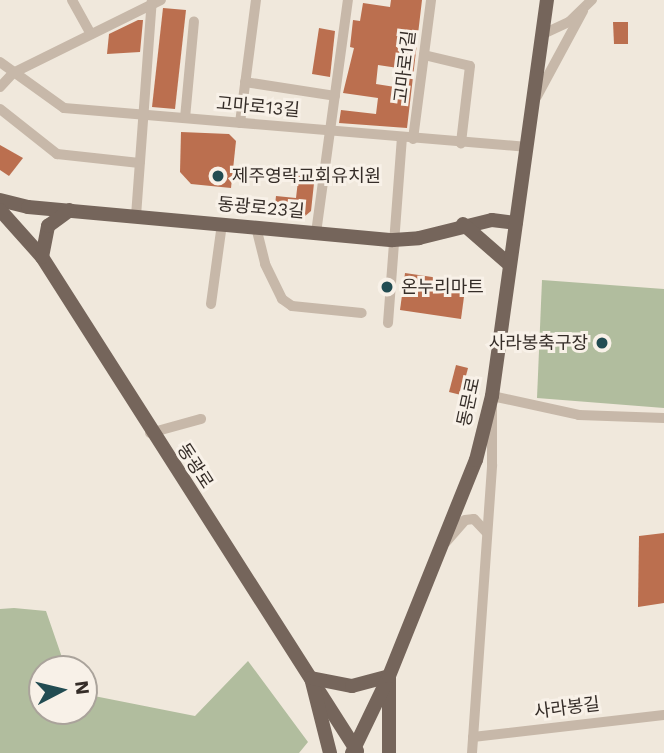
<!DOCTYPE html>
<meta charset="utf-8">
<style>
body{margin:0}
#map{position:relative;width:664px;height:753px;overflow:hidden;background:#f0e8dc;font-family:"Work Sans","Noto Sans KR",sans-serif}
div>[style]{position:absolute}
.green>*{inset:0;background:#b1bd9e}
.building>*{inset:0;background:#bb6f4f}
.minor>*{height:10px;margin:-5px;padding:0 5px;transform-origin:5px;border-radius:5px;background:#c7b8a9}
.major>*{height:14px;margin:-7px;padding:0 7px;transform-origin:7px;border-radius:7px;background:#75655b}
.dots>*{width:19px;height:19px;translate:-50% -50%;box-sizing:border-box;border:4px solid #f8f1e8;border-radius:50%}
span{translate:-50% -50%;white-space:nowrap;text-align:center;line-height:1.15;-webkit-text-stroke:6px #f8f1e8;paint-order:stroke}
.street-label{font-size:18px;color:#352d28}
.poi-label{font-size:18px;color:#352d28}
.left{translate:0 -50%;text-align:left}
.right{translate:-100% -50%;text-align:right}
.north{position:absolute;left:28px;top:655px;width:70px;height:70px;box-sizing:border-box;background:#f8f1e8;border:2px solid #aaa39b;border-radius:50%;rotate:83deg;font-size:19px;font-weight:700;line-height:28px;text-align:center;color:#352d28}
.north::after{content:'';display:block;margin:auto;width:24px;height:32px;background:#224c52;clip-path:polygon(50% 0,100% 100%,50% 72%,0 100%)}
</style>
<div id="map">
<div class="green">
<div style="clip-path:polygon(542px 280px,664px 289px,664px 408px,537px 398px)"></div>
<div style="clip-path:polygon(14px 608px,46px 611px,66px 669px,42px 669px,42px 711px,84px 711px,84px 694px,195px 716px,248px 661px,308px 742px,299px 753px,0 753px,0 609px)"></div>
</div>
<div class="building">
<div style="clip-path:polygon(evenodd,391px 0,422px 0,407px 128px,339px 123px,341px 110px,376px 114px,378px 98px,343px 93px,354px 48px,350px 47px,353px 20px,360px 21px,363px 3px,390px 7px,391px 0,378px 65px,398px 68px,395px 87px,376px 84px,378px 65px)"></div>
<div style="clip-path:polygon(163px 8px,186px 10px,175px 109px,152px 107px)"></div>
<div style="clip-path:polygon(138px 20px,143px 20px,140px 52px,107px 54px,109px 34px)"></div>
<div style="clip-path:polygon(613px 22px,628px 22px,628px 44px,614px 44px)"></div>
<div style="clip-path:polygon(319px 28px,335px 31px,330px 77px,312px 74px)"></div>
<div style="clip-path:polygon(181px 132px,229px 134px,236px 141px,231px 188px,191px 184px,180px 172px)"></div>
<div style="clip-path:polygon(0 145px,23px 158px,9px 176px,0 170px)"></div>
<div style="clip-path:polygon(299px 172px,315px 174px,311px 211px,304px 217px,274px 214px,276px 196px,296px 198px)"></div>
<div style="clip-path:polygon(405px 273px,466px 282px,461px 319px,400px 310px)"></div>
<div style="clip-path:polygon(456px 365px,468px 368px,461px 395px,449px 392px)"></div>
<div style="clip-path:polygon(664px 533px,664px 603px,638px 607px,639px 536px)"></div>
</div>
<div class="minor">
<div style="left:72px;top:0;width:39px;rotate:61deg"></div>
<div style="left:543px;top:34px;width:29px;rotate:-25deg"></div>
<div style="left:569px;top:22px;width:32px;rotate:-44deg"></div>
<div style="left:424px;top:55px;width:47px;rotate:13.4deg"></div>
<div style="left:470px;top:66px;width:78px;rotate:96.7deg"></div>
<div style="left:0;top:62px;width:79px;rotate:35.7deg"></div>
<div style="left:64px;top:108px;width:465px;rotate:4.8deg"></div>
<div style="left:245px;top:82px;width:91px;rotate:8.8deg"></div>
<div style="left:0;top:87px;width:19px;rotate:-47deg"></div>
<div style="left:13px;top:73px;width:165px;rotate:-26.3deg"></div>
<div style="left:537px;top:96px;width:97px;rotate:-61.6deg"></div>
<div style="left:0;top:109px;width:73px;rotate:38.3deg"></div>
<div style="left:57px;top:154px;width:83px;rotate:6.2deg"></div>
<div style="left:185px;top:118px;width:97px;rotate:-84.7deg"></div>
<div style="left:240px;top:123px;width:124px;rotate:-82.6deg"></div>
<div style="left:413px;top:139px;width:140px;rotate:-82.6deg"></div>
<div style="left:136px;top:216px;width:217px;rotate:-85.8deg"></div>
<div style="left:256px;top:227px;width:38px;rotate:76deg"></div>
<div style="left:265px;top:264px;width:39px;rotate:64deg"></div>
<div style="left:282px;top:299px;width:12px;rotate:35deg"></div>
<div style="left:292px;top:306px;width:70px;rotate:5.7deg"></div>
<div style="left:316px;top:233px;width:235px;rotate:-82.2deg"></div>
<div style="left:211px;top:304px;width:81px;rotate:-82.2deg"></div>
<div style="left:388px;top:323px;width:186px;rotate:-85.7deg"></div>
<div style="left:150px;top:433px;width:53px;rotate:-15.4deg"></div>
<div style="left:446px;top:542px;width:29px;rotate:-49deg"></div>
<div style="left:465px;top:520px;width:9px;rotate:-6deg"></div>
<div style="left:474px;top:519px;width:18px;rotate:47deg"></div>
<div style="left:473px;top:737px;width:192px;rotate:-6.6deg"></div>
<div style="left:472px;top:753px;width:289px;rotate:-86deg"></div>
<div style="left:492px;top:465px;width:69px;rotate:-90deg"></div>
<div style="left:492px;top:396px;width:89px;rotate:12.3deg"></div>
<div style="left:579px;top:415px;width:85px;rotate:2deg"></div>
</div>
<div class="major">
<div style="left:0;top:200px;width:29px;rotate:14deg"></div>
<div style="left:28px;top:207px;width:366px;rotate:5.2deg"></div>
<div style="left:393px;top:240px;width:26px;rotate:-4deg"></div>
<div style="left:419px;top:238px;width:75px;rotate:-13.9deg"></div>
<div style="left:492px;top:220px;width:24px;rotate:7deg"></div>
<div style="left:0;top:210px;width:63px;rotate:48.2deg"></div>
<div style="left:42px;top:257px;width:586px;rotate:57.48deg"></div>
<div style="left:463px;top:224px;width:62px;rotate:41.1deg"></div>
<div style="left:42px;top:257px;width:32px;rotate:-79deg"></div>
<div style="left:48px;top:226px;width:27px;rotate:-36deg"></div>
<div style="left:330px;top:753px;width:77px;rotate:-104.2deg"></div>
<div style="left:311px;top:678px;width:42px;rotate:11deg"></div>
<div style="left:352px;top:686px;width:38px;rotate:-15deg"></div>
<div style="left:389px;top:676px;width:77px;rotate:90deg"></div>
<div style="left:352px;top:753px;width:85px;rotate:-64.3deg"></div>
<div style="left:389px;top:676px;width:233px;rotate:-68.1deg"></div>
<div style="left:476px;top:460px;width:66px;rotate:-76deg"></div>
<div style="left:492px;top:396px;width:400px;rotate:-82.1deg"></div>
</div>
<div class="dots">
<div style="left:218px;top:176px;background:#224c52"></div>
<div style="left:387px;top:287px;background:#224c52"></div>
<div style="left:602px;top:343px;background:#224c52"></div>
</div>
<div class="street-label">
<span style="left:405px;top:67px;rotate:-83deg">고마로1길</span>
<span style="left:258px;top:107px;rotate:5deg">고마로13길</span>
<span style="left:261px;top:208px;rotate:5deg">동광로23길</span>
<span style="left:469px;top:402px;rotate:-78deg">동문로</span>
<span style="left:195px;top:466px;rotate:57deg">동광로</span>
<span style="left:567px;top:708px;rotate:-7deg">사라봉길</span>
</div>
<div class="poi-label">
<span class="left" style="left:232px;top:176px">제주영락교회유치원</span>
<span class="left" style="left:401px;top:287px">온누리마트</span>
<span class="right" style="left:588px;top:343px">사라봉축구장</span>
</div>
<div class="north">N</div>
</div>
